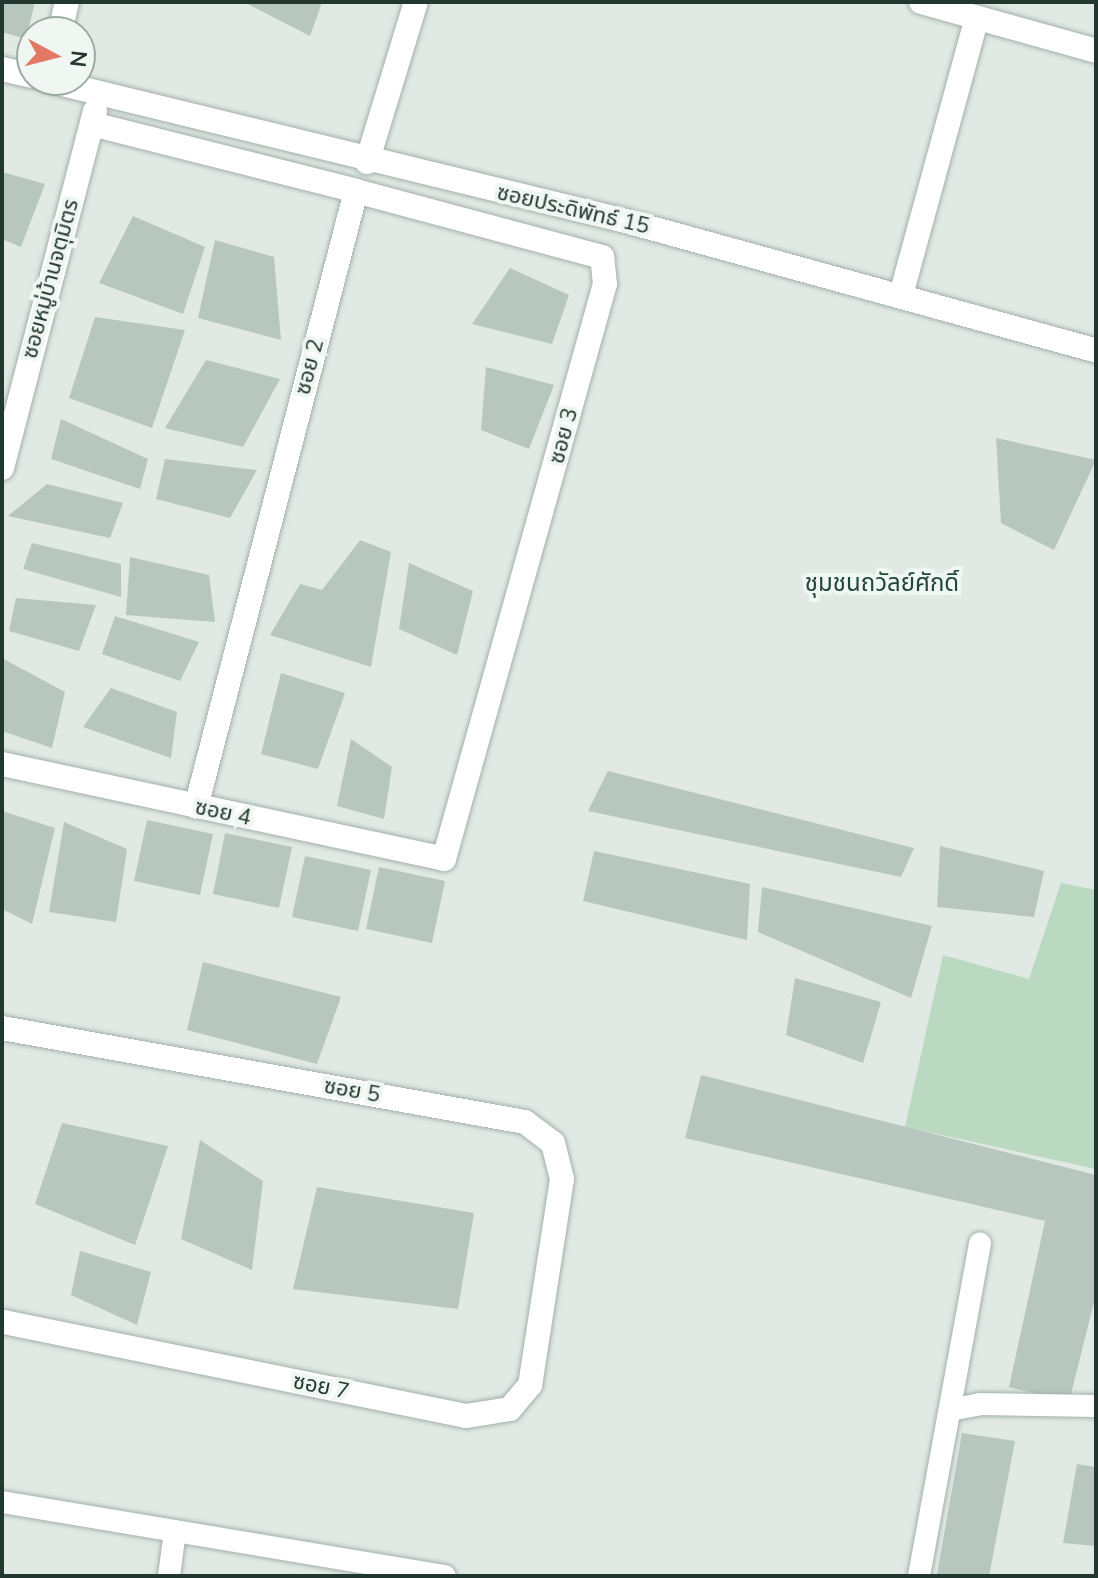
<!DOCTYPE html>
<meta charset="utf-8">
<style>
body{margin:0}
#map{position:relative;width:1098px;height:1578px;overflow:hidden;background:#e0e9e4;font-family:"Nunito Sans","Noto Sans Thai",sans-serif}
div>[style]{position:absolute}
.green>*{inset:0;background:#bbd8c0}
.building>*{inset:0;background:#b8c6c0}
.roads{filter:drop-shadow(0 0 2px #a3b0aa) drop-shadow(0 0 2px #a3b0aa)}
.lane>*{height:22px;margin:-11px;padding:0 11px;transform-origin:11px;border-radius:11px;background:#fff}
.street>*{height:24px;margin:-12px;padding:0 12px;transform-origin:12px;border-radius:12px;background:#fff}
span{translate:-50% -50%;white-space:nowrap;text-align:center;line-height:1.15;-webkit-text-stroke:8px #f0f6f2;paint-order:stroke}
.street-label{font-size:22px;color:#223730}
.neighbourhood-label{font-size:24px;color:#21473b}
.frame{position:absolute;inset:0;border:4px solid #223730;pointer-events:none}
.north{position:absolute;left:16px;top:16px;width:80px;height:80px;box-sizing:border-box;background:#f0f6f2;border:2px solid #9eaaa4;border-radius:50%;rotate:97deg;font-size:22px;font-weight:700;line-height:32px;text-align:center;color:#223730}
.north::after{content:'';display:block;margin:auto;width:28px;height:36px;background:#e37964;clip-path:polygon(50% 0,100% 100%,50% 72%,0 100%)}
</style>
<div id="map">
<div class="green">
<div style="clip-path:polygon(1061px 883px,1096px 890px,1096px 1169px,905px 1127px,943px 955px,1029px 979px)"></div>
</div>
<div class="building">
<div style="clip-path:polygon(2px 2px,35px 2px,26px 39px,2px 32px)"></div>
<div style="clip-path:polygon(244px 2px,322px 2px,310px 36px)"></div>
<div style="clip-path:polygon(2px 172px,45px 184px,21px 247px,2px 239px)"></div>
<div style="clip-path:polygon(133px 216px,205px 247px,183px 314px,99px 283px)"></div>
<div style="clip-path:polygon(215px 240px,274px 257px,281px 340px,198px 318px)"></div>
<div style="clip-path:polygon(510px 268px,569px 295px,552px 344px,472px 324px)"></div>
<div style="clip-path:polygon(95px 317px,185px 330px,152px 428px,69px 398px)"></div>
<div style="clip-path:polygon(206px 360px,280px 379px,243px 447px,165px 428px)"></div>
<div style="clip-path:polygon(486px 367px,554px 385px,529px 449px,481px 430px)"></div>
<div style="clip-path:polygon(61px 419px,148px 459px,140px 489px,51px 459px)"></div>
<div style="clip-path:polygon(996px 438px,1096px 460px,1054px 550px,1001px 523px)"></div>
<div style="clip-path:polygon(165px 459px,257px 470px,230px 518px,156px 499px)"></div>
<div style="clip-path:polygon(47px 484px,123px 503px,110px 538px,8px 516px)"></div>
<div style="clip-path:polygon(360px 540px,391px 552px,371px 667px,270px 635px,300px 584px,322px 590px)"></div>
<div style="clip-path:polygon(32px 543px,121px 564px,121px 597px,23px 569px)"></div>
<div style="clip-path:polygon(130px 557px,209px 575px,215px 622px,126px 615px)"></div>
<div style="clip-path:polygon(409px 563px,473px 591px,457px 655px,399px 629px)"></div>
<div style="clip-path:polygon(16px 598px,96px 605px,79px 651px,9px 631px)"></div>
<div style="clip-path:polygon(115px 616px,199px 642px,180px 681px,102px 654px)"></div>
<div style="clip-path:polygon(2px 658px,65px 692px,52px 748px,2px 731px)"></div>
<div style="clip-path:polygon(281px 673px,345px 693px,318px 769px,261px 754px)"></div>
<div style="clip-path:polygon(111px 688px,177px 712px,171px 758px,83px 727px)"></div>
<div style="clip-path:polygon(351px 739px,392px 767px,384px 819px,337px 806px)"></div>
<div style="clip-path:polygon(608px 771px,914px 848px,901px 877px,588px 811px)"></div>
<div style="clip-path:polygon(2px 811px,55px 828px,32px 924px,2px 909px)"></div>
<div style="clip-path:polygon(147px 820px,213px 834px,200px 895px,134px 881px)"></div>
<div style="clip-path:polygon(64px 822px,127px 849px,116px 922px,49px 912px)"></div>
<div style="clip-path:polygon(225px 833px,292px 847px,279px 908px,213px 894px)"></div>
<div style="clip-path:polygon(940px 846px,1044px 871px,1034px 917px,937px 907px)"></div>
<div style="clip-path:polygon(594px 851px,750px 884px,747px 940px,583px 901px)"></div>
<div style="clip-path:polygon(305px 856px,371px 870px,358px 931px,292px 917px)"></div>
<div style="clip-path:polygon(379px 867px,445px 881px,432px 943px,366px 929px)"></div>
<div style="clip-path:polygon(762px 887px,932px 926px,911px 998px,758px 932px)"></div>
<div style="clip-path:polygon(203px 962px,341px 997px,317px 1064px,187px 1030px)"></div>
<div style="clip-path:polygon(795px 978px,881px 1002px,863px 1063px,786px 1035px)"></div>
<div style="clip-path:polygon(701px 1075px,1096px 1175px,1096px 1294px,1069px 1402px,1009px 1387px,1045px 1221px,685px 1138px)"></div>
<div style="clip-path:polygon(62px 1123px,168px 1146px,135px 1245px,35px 1204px)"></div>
<div style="clip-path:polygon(200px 1140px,263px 1181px,252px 1270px,181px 1239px)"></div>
<div style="clip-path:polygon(317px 1187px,474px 1213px,458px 1309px,293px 1289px)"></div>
<div style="clip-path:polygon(80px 1251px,151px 1272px,137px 1325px,71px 1295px)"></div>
<div style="clip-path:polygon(962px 1433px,1015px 1441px,989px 1576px,937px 1574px)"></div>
<div style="clip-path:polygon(1077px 1464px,1096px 1467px,1096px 1546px,1063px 1543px)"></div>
</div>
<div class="roads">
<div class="lane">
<div style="left:950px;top:1410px;width:31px;rotate:-11deg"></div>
<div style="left:980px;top:1404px;width:116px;rotate:1deg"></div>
<div style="left:2px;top:1502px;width:449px;rotate:9.5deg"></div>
<div style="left:169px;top:1576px;width:45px;rotate:-82.4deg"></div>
<div style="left:919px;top:1576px;width:338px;rotate:-79.6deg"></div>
</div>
<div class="street">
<div style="left:921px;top:2px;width:182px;rotate:15.6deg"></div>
<div style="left:60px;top:32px;width:31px;rotate:-77deg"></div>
<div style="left:2px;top:69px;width:31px;rotate:13deg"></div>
<div style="left:46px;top:80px;width:593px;rotate:13.66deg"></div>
<div style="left:622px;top:220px;width:492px;rotate:15.4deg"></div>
<div style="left:92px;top:124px;width:272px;rotate:14.2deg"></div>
<div style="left:356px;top:191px;width:636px;rotate:104.56deg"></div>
<div style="left:367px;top:162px;width:167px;rotate:-73deg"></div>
<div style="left:901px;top:295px;width:287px;rotate:-74.7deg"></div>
<div style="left:2px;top:468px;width:369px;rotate:-75.4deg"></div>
<div style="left:2px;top:764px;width:452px;rotate:12.1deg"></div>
<div style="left:444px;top:859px;width:597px;rotate:-74.36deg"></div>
<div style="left:605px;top:284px;width:27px;rotate:-96deg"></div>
<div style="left:602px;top:257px;width:255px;rotate:-165deg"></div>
<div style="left:2px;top:1028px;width:531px;rotate:10.19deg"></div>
<div style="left:525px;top:1122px;width:35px;rotate:37deg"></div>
<div style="left:553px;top:1143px;width:37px;rotate:76deg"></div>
<div style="left:562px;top:1179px;width:208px;rotate:98.8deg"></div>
<div style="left:530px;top:1385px;width:31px;rotate:130deg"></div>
<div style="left:510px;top:1409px;width:45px;rotate:171deg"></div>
<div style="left:466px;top:1416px;width:473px;rotate:-168.5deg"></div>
</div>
</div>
<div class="street-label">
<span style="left:573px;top:210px;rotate:13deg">ซอยประดิพัทธ์ 15</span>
<span style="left:51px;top:279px;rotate:-75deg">ซอยหมู่บ้านจตุมิตร</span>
<span style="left:310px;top:367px;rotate:-75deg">ซอย 2</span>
<span style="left:564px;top:436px;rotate:-75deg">ซอย 3</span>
<span style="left:223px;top:813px;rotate:12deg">ซอย 4</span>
<span style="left:352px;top:1091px;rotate:10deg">ซอย 5</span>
<span style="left:321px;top:1387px;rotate:11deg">ซอย 7</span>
</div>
<div class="neighbourhood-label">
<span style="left:882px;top:584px">ชุมชนถวัลย์ศักดิ์</span>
</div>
<div class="frame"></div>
<div class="north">N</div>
</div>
